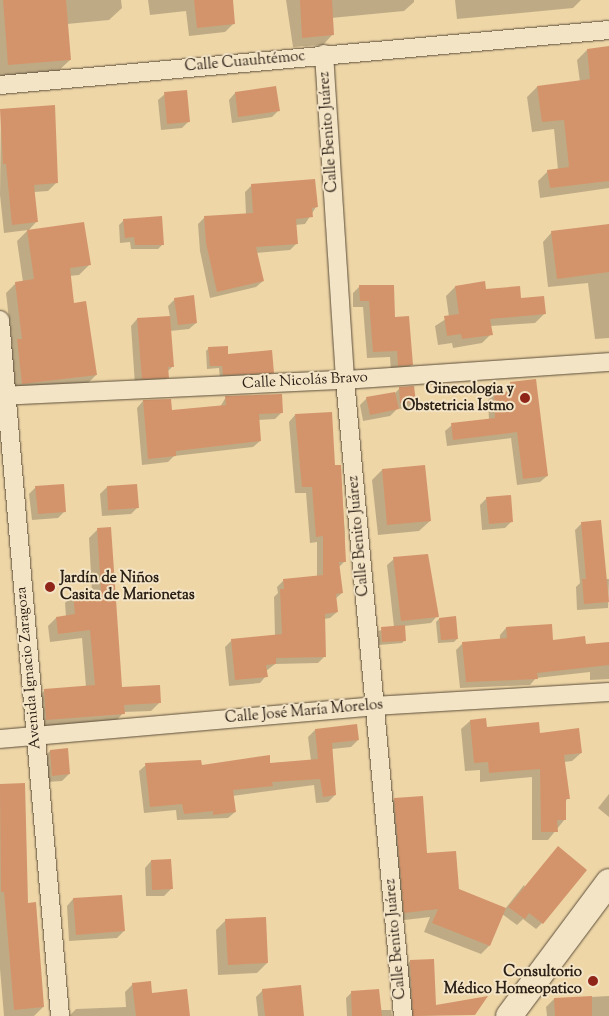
<!DOCTYPE html>
<meta charset="utf-8">
<style>
body{margin:0}
#map{position:relative;width:609px;height:1016px;overflow:hidden;background:#eed6a7;font-family:"Sorts Mill Goudy",serif}
div>[style]{position:absolute}
.shadow>*{inset:0;background:#0003}
.building>*{inset:0;background:#d4946b}
.roads{filter:drop-shadow(0 0 1px #5c4e3a) drop-shadow(0 0 1px #5c4e3a)}
.minor>*{height:18px;margin:-9px;padding:0 9px;transform-origin:9px;border-radius:9px;background:#f4e4c6}
.secondary>*{height:26px;margin:-13px;padding:0 13px;transform-origin:13px;border-radius:13px;background:#f4e4c6}
.dots>*{width:14px;height:14px;translate:-50% -50%;box-sizing:border-box;border:2px solid #f4e4c6;border-radius:50%}
span{translate:-50% -50%;white-space:nowrap;text-align:center;line-height:1.15;-webkit-text-stroke:4px #f4e4c6;paint-order:stroke}
.street-label{font-size:15px;color:#2b2016}
.poi-label{font-size:15px;color:#2b2016;font-weight:700}
.right{translate:-100% -50%;text-align:right}
.left{translate:0 -50%;text-align:left}
</style>
<div id="map">
<div class="shadow">
<div style="clip-path:polygon(0 0,121px 0,122px 8px,109px 20px,67px 24px,70px 60px,57px 72px,0 76px)"></div>
<div style="clip-path:polygon(148px 0,231px 0,234px 23px,225px 32px,189px 36px,186px 11px,150px 15px)"></div>
<div style="clip-path:polygon(286px 0,414px 0,414px 2px,404px 11px,331px 18px,332px 35px,323px 45px,293px 47px)"></div>
<div style="clip-path:polygon(455px 0,581px 0,573px 8px,457px 19px)"></div>
<div style="clip-path:polygon(609px 47px,609px 188px,540px 198px,538px 181px,548px 171px,558px 170px,554px 129px,532px 132px,527px 97px,537px 87px,580px 82px,577px 60px,587px 50px)"></div>
<div style="clip-path:polygon(235px 93px,279px 110px,272px 117px,232px 123px,229px 100px)"></div>
<div style="clip-path:polygon(165px 94px,189px 121px,182px 128px,161px 130px,158px 100px)"></div>
<div style="clip-path:polygon(1px 110px,57px 182px,48px 191px,34px 192px,37px 221px,28px 231px,89px 265px,79px 275px,69px 276px,72px 304px,96px 375px,86px 385px,12px 393px,7px 350px,12px 346px,6px 293px,16px 283px,23px 282px,17px 241px,28px 230px,4px 233px,0 195px)"></div>
<div style="clip-path:polygon(251px 186px,316px 207px,305px 224px,295px 225px,297px 243px,290px 250px,256px 253px,263px 281px,256px 287px,210px 298px,200px 251px,198px 224px,205px 217px,246px 215px,245px 192px)"></div>
<div style="clip-path:polygon(124px 220px,163px 244px,158px 249px,131px 249px,130px 242px,120px 243px,119px 225px)"></div>
<div style="clip-path:polygon(609px 225px,609px 338px,595px 339px,588px 283px,548px 287px,543px 242px,552px 232px)"></div>
<div style="clip-path:polygon(360px 286px,393px 318px,412px 364px,405px 371px,391px 372px,390px 357px,367px 358px,363px 307px,353px 307px,353px 293px)"></div>
<div style="clip-path:polygon(455px 287px,520px 299px,544px 314px,535px 323px,490px 326px,491px 334px,482px 343px,453px 348px,452px 343px,438px 345px,435px 326px,449px 317px,446px 296px)"></div>
<div style="clip-path:polygon(175px 299px,196px 323px,189px 329px,170px 331px,173px 366px,167px 372px,168px 377px,161px 384px,135px 385px,131px 326px,137px 319px,170px 317px,168px 306px)"></div>
<div style="clip-path:polygon(209px 348px,227px 355px,273px 372px,270px 375px,220px 378px,219px 368px,207px 369px,206px 351px)"></div>
<div style="clip-path:polygon(511px 384px,547px 476px,540px 482px,517px 485px,511px 438px,447px 446px,445px 431px,452px 425px,489px 420px,488px 400px,494px 394px,505px 393px)"></div>
<div style="clip-path:polygon(400px 388px,414px 401px,408px 408px,397px 409px,390px 416px,363px 421px,360px 405px,367px 398px,395px 393px)"></div>
<div style="clip-path:polygon(226px 397px,282px 412px,275px 419px,258px 420px,260px 441px,253px 447px,174px 456px,168px 462px,142px 465px,137px 408px,143px 401px,171px 411px,220px 407px)"></div>
<div style="clip-path:polygon(295px 415px,334px 467px,340px 466px,345px 534px,344px 562px,339px 567px,342px 593px,335px 599px,337px 612px,330px 618px,324px 619px,325px 656px,318px 663px,275px 664px,266px 671px,266px 676px,260px 683px,229px 686px,225px 647px,232px 640px,275px 636px,274px 597px,278px 593px,277px 587px,284px 580px,317px 577px,317px 542px,310px 543px,306px 493px,295px 493px,289px 422px)"></div>
<div style="clip-path:polygon(382px 470px,430px 521px,419px 531px,378px 535px,372px 480px)"></div>
<div style="clip-path:polygon(36px 487px,65px 511px,58px 518px,32px 520px,29px 494px)"></div>
<div style="clip-path:polygon(107px 487px,138px 507px,131px 514px,102px 516px,100px 494px)"></div>
<div style="clip-path:polygon(487px 498px,512px 521px,505px 528px,482px 530px,480px 505px)"></div>
<div style="clip-path:polygon(582px 523px,605px 579px,609px 579px,608px 608px,577px 610px,576px 587px,580px 583px,575px 530px)"></div>
<div style="clip-path:polygon(98px 529px,121px 689px,160px 702px,151px 711px,124px 712px,115px 722px,38px 728px,36px 699px,45px 690px,86px 687px,82px 638px,50px 642px,48px 626px,56px 618px,66px 617px,65px 603px,73px 594px,92px 593px,89px 538px)"></div>
<div style="clip-path:polygon(394px 559px,437px 616px,431px 623px,404px 626px,405px 640px,402px 643px,379px 645px,378px 631px,394px 627px,387px 565px)"></div>
<div style="clip-path:polygon(439px 619px,457px 639px,454px 642px,438px 643px,436px 622px)"></div>
<div style="clip-path:polygon(506px 628px,552px 641px,584px 646px,609px 644px,609px 679px,590px 680px,590px 672px,536px 678px,530px 685px,460px 688px,456px 650px,463px 643px,500px 640px,500px 635px)"></div>
<div style="clip-path:polygon(470px 721px,486px 728px,539px 734px,581px 753px,572px 761px,564px 762px,568px 798px,565px 802px,565px 819px,548px 840px,532px 840px,532px 777px,480px 782px,480px 770px,465px 771px,461px 729px)"></div>
<div style="clip-path:polygon(356px 726px,358px 740px,351px 747px,332px 749px,335px 795px,328px 802px,316px 803px,314px 785px,232px 796px,235px 812px,228px 818px,177px 820px,176px 810px,144px 813px,139px 771px,146px 765px,201px 767px,311px 761px,308px 737px,315px 730px)"></div>
<div style="clip-path:polygon(50px 751px,69px 774px,62px 781px,46px 782px,43px 758px)"></div>
<div style="clip-path:polygon(24px 784px,27px 904px,43px 1007px,34px 1016px,4px 1016px,0 969px,0 785px)"></div>
<div style="clip-path:polygon(609px 794px,609px 817px,598px 808px)"></div>
<div style="clip-path:polygon(394px 799px,426px 855px,458px 890px,505px 909px,524px 885px,542px 923px,536px 929px,523px 919px,517px 925px,502px 914px,489px 946px,481px 954px,424px 932px,430px 917px,396px 921px,386px 807px)"></div>
<div style="clip-path:polygon(151px 861px,171px 889px,164px 896px,146px 896px,145px 868px)"></div>
<div style="clip-path:polygon(73px 899px,124px 931px,117px 938px,69px 941px,67px 906px)"></div>
<div style="clip-path:polygon(226px 920px,267px 963px,257px 973px,218px 975px,216px 930px)"></div>
<div style="clip-path:polygon(410px 961px,435px 1006px,474px 1014px,407px 1016px,404px 968px)"></div>
<div style="clip-path:polygon(133px 984px,189px 1016px,69px 1016px,76px 1009px,126px 1007px,125px 992px)"></div>
<div style="clip-path:polygon(263px 990px,303px 1016px,258px 1016px,256px 997px)"></div>
<div style="clip-path:polygon(351px 993px,380px 1010px,391px 1010px,392px 1016px,347px 1016px,346px 998px)"></div>
<div style="clip-path:polygon(609px 996px,609px 1016px,547px 1016px,546px 1007px,554px 999px)"></div>
</div>
<div class="building">
<div style="clip-path:polygon(3px 0,66px 0,71px 60px,8px 65px)"></div>
<div style="clip-path:polygon(194px 0,233px 0,235px 24px,197px 28px)"></div>
<div style="clip-path:polygon(300px 0,332px 0,334px 35px,302px 38px)"></div>
<div style="clip-path:polygon(609px 46px,609px 181px,550px 188px,547px 170px,569px 167px,564px 120px,542px 122px,537px 86px,590px 79px,587px 49px)"></div>
<div style="clip-path:polygon(276px 86px,280px 111px,238px 117px,235px 92px)"></div>
<div style="clip-path:polygon(187px 90px,190px 122px,167px 124px,164px 92px)"></div>
<div style="clip-path:polygon(55px 105px,58px 183px,34px 185px,38px 222px,12px 225px,6px 164px,3px 164px,0 109px)"></div>
<div style="clip-path:polygon(315px 179px,318px 207px,312px 208px,313px 217px,296px 219px,298px 244px,256px 247px,264px 281px,217px 292px,206px 243px,204px 216px,253px 213px,251px 184px)"></div>
<div style="clip-path:polygon(162px 216px,164px 245px,135px 245px,134px 237px,125px 238px,123px 219px)"></div>
<div style="clip-path:polygon(84px 222px,91px 265px,70px 268px,74px 303px,86px 301px,97px 375px,22px 384px,17px 339px,22px 339px,15px 282px,34px 279px,27px 230px)"></div>
<div style="clip-path:polygon(609px 224px,609px 272px,557px 279px,551px 231px)"></div>
<div style="clip-path:polygon(485px 281px,486px 289px,520px 286px,521px 298px,544px 296px,546px 314px,490px 319px,493px 335px,462px 339px,461px 334px,447px 336px,444px 316px,459px 314px,455px 286px)"></div>
<div style="clip-path:polygon(359px 285px,394px 285px,395px 317px,409px 316px,413px 365px,398px 366px,397px 351px,373px 352px,369px 301px,360px 301px)"></div>
<div style="clip-path:polygon(194px 295px,197px 323px,178px 325px,174px 298px)"></div>
<div style="clip-path:polygon(170px 316px,174px 367px,168px 367px,169px 378px,142px 379px,137px 318px)"></div>
<div style="clip-path:polygon(228px 346px,228px 354px,272px 350px,274px 373px,223px 375px,222px 366px,210px 366px,208px 347px)"></div>
<div style="clip-path:polygon(536px 379px,548px 476px,523px 479px,517px 432px,453px 440px,451px 423px,495px 418px,494px 393px,512px 392px,510px 382px)"></div>
<div style="clip-path:polygon(414px 386px,416px 402px,400px 403px,399px 387px)"></div>
<div style="clip-path:polygon(395px 392px,399px 409px,370px 415px,366px 397px)"></div>
<div style="clip-path:polygon(282px 394px,283px 413px,259px 414px,261px 441px,176px 451px,176px 456px,148px 459px,143px 400px,171px 399px,172px 410px,226px 405px,225px 396px)"></div>
<div style="clip-path:polygon(332px 412px,335px 465px,341px 465px,346px 562px,339px 562px,343px 593px,336px 594px,338px 612px,325px 614px,326px 657px,276px 658px,276px 664px,266px 665px,268px 677px,235px 680px,231px 639px,282px 634px,280px 589px,284px 589px,283px 579px,323px 575px,323px 536px,316px 537px,312px 487px,302px 487px,295px 414px)"></div>
<div style="clip-path:polygon(425px 465px,431px 521px,387px 525px,382px 469px)"></div>
<div style="clip-path:polygon(64px 484px,66px 512px,38px 514px,35px 486px)"></div>
<div style="clip-path:polygon(137px 484px,139px 508px,108px 510px,107px 486px)"></div>
<div style="clip-path:polygon(511px 495px,513px 522px,489px 524px,486px 497px)"></div>
<div style="clip-path:polygon(601px 520px,609px 602px,584px 604px,582px 579px,586px 579px,581px 522px)"></div>
<div style="clip-path:polygon(111px 527px,122px 687px,160px 685px,161px 703px,124px 705px,125px 714px,46px 720px,44px 689px,95px 685px,90px 630px,58px 634px,56px 617px,75px 614px,73px 593px,101px 591px,97px 528px)"></div>
<div style="clip-path:polygon(428px 554px,439px 617px,401px 621px,393px 557px)"></div>
<div style="clip-path:polygon(456px 616px,458px 639px,441px 640px,439px 618px)"></div>
<div style="clip-path:polygon(552px 624px,553px 640px,585px 636px,586px 644px,609px 642px,609px 665px,537px 673px,538px 679px,466px 682px,462px 642px,507px 638px,506px 627px)"></div>
<div style="clip-path:polygon(405px 625px,406px 641px,382px 642px,381px 627px)"></div>
<div style="clip-path:polygon(486px 718px,487px 727px,539px 722px,540px 733px,579px 728px,582px 753px,564px 755px,570px 799px,566px 799px,566px 820px,557px 820px,558px 832px,541px 832px,540px 769px,489px 773px,488px 762px,474px 763px,470px 720px)"></div>
<div style="clip-path:polygon(357px 724px,359px 740px,332px 743px,336px 795px,323px 797px,320px 779px,272px 782px,273px 786px,233px 790px,236px 812px,213px 815px,213px 811px,184px 814px,182px 804px,150px 807px,145px 763px,201px 760px,202px 765px,270px 755px,270px 763px,318px 759px,315px 729px)"></div>
<div style="clip-path:polygon(68px 748px,70px 774px,52px 776px,50px 750px)"></div>
<div style="clip-path:polygon(25px 783px,28px 903px,36px 902px,44px 1007px,14px 1010px,4px 892px,1px 892px,0 784px)"></div>
<div style="clip-path:polygon(423px 796px,427px 853px,456px 851px,459px 889px,506px 908px,490px 946px,432px 923px,438px 909px,404px 913px,394px 798px)"></div>
<div style="clip-path:polygon(558px 846px,587px 870px,543px 924px,529px 913px,525px 919px,508px 907px)"></div>
<div style="clip-path:polygon(171px 859px,173px 889px,152px 890px,151px 860px)"></div>
<div style="clip-path:polygon(122px 895px,125px 931px,76px 935px,73px 898px)"></div>
<div style="clip-path:polygon(266px 917px,268px 963px,228px 965px,225px 919px)"></div>
<div style="clip-path:polygon(434px 959px,436px 1005px,488px 996px,475px 1015px,413px 1016px,410px 960px)"></div>
<div style="clip-path:polygon(151px 981px,152px 993px,187px 989px,190px 1016px,136px 1016px,132px 983px)"></div>
<div style="clip-path:polygon(301px 985px,304px 1016px,265px 1016px,262px 989px)"></div>
<div style="clip-path:polygon(379px 989px,382px 1016px,352px 1016px,351px 991px)"></div>
<div style="clip-path:polygon(592px 996px,592px 1016px,555px 1016px,554px 998px)"></div>
</div>
<div class="roads">
<div class="minor">
<div style="left:324px;top:54px;width:327px;rotate:86.3deg"></div>
<div style="left:345px;top:380px;width:639px;rotate:84.79deg"></div>
<div style="left:0;top:85px;width:611px;rotate:-5.16deg"></div>
<div style="left:0;top:320px;width:699px;rotate:85.07deg"></div>
<div style="left:0;top:396px;width:345px;rotate:-2.7deg"></div>
<div style="left:345px;top:380px;width:265px;rotate:-3.9deg"></div>
<div style="left:0;top:739px;width:375px;rotate:-5deg"></div>
<div style="left:374px;top:706px;width:235px;rotate:-3.4deg"></div>
</div>
<div class="secondary">
<div style="left:509px;top:1016px;width:167px;rotate:-53.3deg"></div>
</div>
</div>
<div class="dots">
<div style="left:525px;top:398px;background:#8f2418"></div>
<div style="left:50px;top:587px;background:#8f2418"></div>
<div style="left:593px;top:981px;background:#8f2418"></div>
</div>
<div class="street-label">
<span style="left:245px;top:62px;rotate:-5deg">Calle Cuauhtémoc</span>
<span style="left:329px;top:132px;rotate:-94deg">Calle Benito Juárez</span>
<span style="left:305px;top:381px;rotate:-3deg">Calle Nicolás Bravo</span>
<span style="left:359px;top:536px;rotate:-95deg">Calle Benito Juárez</span>
<span style="left:29px;top:668px;rotate:-95deg">Avenida Ignacio Zaragoza</span>
<span style="left:304px;top:712px;rotate:-5deg">Calle José María Morelos</span>
<span style="left:396px;top:939px;rotate:-95deg">Calle Benito Juárez</span>
</div>
<div class="poi-label">
<span class="right" style="left:514px;top:398px">Ginecologia y<br>Obstetricia Istmo</span>
<span class="left" style="left:60px;top:587px">Jardín de Niños<br>Casita de Marionetas</span>
<span class="right" style="left:582px;top:981px">Consultorio<br>Médico Homeopatico</span>
</div>
</div>
